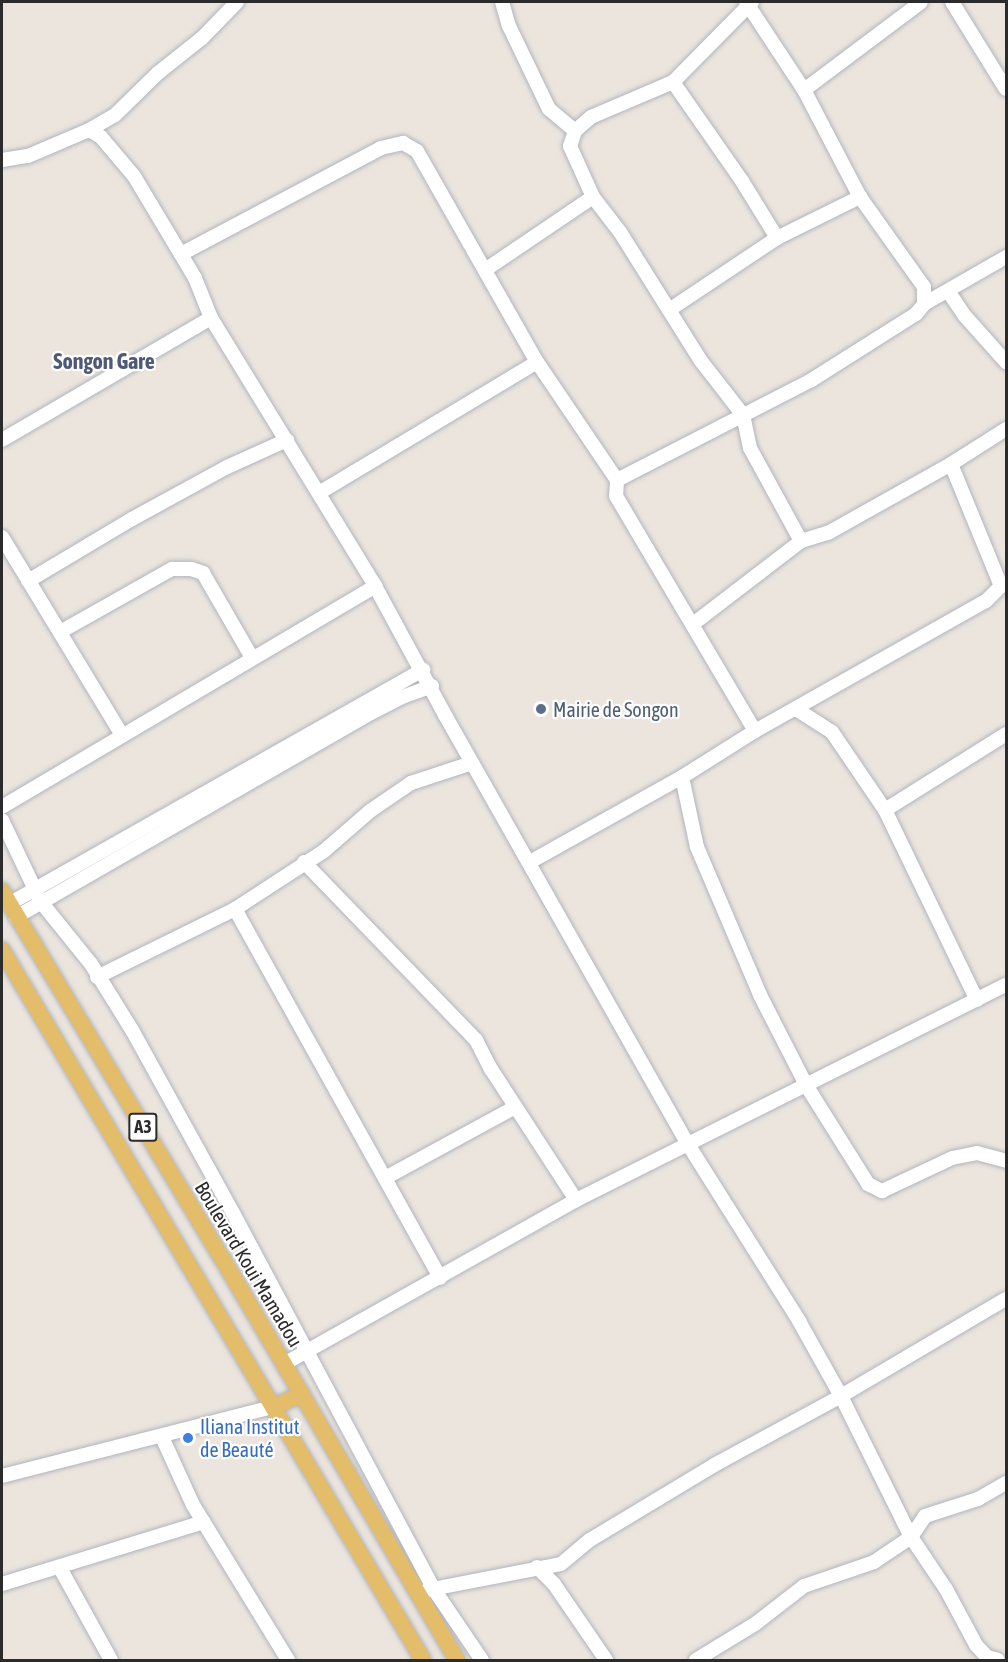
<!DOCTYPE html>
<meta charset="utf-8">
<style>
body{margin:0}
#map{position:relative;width:1008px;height:1662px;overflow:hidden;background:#ebe5de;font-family:"Asap Condensed",sans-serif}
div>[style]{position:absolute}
.roads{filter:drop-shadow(0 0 2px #b2b5bd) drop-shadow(0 0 2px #b2b5bd)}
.minor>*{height:14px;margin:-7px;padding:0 7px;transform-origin:7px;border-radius:7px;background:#fff}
.major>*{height:16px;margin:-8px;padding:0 8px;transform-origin:8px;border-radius:8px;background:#e4bd6b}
.dots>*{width:16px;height:16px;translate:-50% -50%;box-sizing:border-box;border:3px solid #fff;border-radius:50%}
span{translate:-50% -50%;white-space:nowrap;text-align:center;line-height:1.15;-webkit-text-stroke:4.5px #fff;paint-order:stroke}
.shield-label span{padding:2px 4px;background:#fff;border:2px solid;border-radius:4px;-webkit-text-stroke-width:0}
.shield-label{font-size:18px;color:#2b2b2b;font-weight:700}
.service-label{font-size:20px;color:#4e5e75}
.left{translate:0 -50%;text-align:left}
.street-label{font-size:20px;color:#2b2b2b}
.shop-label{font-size:20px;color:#366cbe}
.quarter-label{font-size:22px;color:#4f5a78;font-weight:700}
.frame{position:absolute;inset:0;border:3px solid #2b2b2b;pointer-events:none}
</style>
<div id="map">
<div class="roads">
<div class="minor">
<div style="left:502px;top:2px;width:25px;rotate:74deg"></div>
<div style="left:509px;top:26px;width:92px;rotate:64.3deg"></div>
<div style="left:549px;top:109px;width:34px;rotate:40deg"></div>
<div style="left:752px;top:2px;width:112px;rotate:134.6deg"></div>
<div style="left:673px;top:82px;width:89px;rotate:156.9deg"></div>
<div style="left:591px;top:117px;width:21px;rotate:139deg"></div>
<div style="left:575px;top:131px;width:16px;rotate:108deg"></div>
<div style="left:570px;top:146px;width:56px;rotate:65.7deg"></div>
<div style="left:593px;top:197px;width:44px;rotate:52.4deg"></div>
<div style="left:620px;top:232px;width:152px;rotate:57.9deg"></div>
<div style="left:701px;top:361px;width:68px;rotate:52.1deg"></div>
<div style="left:743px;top:415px;width:34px;rotate:78deg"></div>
<div style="left:750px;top:448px;width:106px;rotate:61.3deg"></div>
<div style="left:952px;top:2px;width:102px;rotate:58.2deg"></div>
<div style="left:673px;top:82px;width:121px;rotate:55.1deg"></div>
<div style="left:742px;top:181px;width:67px;rotate:58.4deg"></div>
<div style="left:804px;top:90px;width:146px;rotate:-36.9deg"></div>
<div style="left:89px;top:130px;width:14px;rotate:30deg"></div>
<div style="left:101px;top:137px;width:51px;rotate:49.8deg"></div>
<div style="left:134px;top:176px;width:119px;rotate:59.1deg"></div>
<div style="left:195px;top:278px;width:43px;rotate:68.2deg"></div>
<div style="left:211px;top:318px;width:314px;rotate:58.5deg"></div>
<div style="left:375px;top:586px;width:147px;rotate:61.5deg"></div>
<div style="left:445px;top:715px;width:495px;rotate:60.5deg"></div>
<div style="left:689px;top:1146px;width:207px;rotate:57.8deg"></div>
<div style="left:799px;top:1321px;width:86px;rotate:60.8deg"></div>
<div style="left:841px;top:1396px;width:157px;rotate:63.6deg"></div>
<div style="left:911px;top:1537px;width:63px;rotate:56.1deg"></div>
<div style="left:946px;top:1589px;width:64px;rotate:61.8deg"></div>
<div style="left:976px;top:1645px;width:16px;rotate:47deg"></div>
<div style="left:987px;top:1657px;width:11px;rotate:15deg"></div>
<div style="left:2px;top:160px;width:26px;rotate:-9deg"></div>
<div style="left:28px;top:156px;width:66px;rotate:-23.1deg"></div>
<div style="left:89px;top:130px;width:30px;rotate:-30deg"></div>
<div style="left:115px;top:115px;width:60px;rotate:-44.3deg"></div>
<div style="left:158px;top:73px;width:56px;rotate:-38.5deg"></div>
<div style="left:202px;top:38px;width:50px;rotate:-45.8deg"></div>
<div style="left:181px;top:254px;width:226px;rotate:-27.9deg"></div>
<div style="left:381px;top:148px;width:23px;rotate:-13deg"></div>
<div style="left:403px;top:143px;width:16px;rotate:30deg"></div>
<div style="left:417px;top:151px;width:243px;rotate:60.4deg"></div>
<div style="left:485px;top:270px;width:130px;rotate:-34.1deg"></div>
<div style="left:948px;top:291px;width:30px;rotate:56deg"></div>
<div style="left:965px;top:316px;width:62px;rotate:48.3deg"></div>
<div style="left:924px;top:304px;width:95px;rotate:-29.8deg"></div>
<div style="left:669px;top:310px;width:130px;rotate:-33.7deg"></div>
<div style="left:777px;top:238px;width:93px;rotate:-26.3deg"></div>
<div style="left:2px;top:440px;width:242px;rotate:-30.3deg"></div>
<div style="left:319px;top:493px;width:254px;rotate:-31deg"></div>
<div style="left:537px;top:362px;width:143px;rotate:55.9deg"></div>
<div style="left:2px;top:537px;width:232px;rotate:58.8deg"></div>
<div style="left:28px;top:581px;width:121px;rotate:-30.8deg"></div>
<div style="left:132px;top:519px;width:108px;rotate:-28.7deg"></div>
<div style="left:227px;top:467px;width:66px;rotate:-24.2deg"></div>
<div style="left:693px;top:624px;width:136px;rotate:-37.5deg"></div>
<div style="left:801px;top:541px;width:28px;rotate:-17deg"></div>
<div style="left:828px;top:533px;width:141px;rotate:-29.3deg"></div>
<div style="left:60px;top:632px;width:129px;rotate:-29.4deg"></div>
<div style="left:172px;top:569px;width:19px"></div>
<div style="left:191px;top:569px;width:13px;rotate:18deg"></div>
<div style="left:203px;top:573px;width:98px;rotate:60deg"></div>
<div style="left:796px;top:709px;width:43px;rotate:32.6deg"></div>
<div style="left:832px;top:732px;width:94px;rotate:55.8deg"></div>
<div style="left:885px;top:810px;width:211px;rotate:64.2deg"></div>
<div style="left:755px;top:731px;width:265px;rotate:-29.4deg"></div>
<div style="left:986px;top:601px;width:21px;rotate:-45deg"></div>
<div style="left:1001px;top:586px;width:132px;rotate:-112.3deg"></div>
<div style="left:951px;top:464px;width:65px;rotate:-32.5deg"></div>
<div style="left:682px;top:777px;width:72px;rotate:77.9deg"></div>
<div style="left:697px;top:847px;width:161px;rotate:66.9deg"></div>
<div style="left:760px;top:995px;width:101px;rotate:62.9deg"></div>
<div style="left:806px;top:1085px;width:117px;rotate:57.9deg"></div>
<div style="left:868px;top:1184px;width:16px;rotate:27deg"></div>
<div style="left:882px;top:1191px;width:77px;rotate:-25.2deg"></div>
<div style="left:952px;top:1158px;width:25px;rotate:-11deg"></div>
<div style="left:977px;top:1153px;width:30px;rotate:15deg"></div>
<div style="left:2px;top:807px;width:434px;rotate:-30.6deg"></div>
<div style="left:885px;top:810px;width:143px;rotate:-32.1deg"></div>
<div style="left:2px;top:820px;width:91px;rotate:64.6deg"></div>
<div style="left:41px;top:902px;width:80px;rotate:51.1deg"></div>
<div style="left:91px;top:964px;width:78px;rotate:58.2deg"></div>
<div style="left:132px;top:1030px;width:209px;rotate:61.1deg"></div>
<div style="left:233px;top:1213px;width:425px;rotate:61.9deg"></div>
<div style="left:433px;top:1588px;width:87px;rotate:55.8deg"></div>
<div style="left:304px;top:862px;width:248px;rotate:46deg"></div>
<div style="left:476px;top:1040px;width:33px;rotate:63deg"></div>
<div style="left:491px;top:1069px;width:156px;rotate:57deg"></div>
<div style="left:530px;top:862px;width:174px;rotate:-29.2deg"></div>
<div style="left:682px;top:777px;width:86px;rotate:-32.2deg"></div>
<div style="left:755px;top:731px;width:273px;rotate:-120.6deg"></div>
<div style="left:616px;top:496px;width:16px;rotate:-86deg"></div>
<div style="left:617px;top:480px;width:217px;rotate:-27.2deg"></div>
<div style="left:810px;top:381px;width:125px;rotate:-32.3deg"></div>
<div style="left:916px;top:314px;width:13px;rotate:-51deg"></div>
<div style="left:924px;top:304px;width:17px;rotate:-90deg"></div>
<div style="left:924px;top:287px;width:110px;rotate:-125.4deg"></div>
<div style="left:860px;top:197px;width:121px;rotate:-117.6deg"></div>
<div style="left:804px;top:90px;width:105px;rotate:-123.4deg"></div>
<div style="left:9px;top:904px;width:476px;rotate:-29.5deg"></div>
<div style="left:235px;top:909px;width:422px;rotate:60.9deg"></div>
<div style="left:16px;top:917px;width:409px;rotate:-29.9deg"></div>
<div style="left:371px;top:713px;width:35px;rotate:-27deg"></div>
<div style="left:402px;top:697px;width:32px;rotate:-20deg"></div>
<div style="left:97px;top:977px;width:154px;rotate:-26.2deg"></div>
<div style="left:235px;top:909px;width:106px;rotate:-33.1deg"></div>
<div style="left:324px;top:851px;width:61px;rotate:-41deg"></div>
<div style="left:370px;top:811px;width:50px;rotate:-34.3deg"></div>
<div style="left:411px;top:783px;width:64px;rotate:-18.2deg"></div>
<div style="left:385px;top:1178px;width:148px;rotate:-28.6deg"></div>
<div style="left:284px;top:1364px;width:335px;rotate:-29.3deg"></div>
<div style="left:576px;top:1200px;width:481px;rotate:-26.6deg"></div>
<div style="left:162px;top:1437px;width:75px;rotate:65.5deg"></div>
<div style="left:193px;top:1505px;width:182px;rotate:58.5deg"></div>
<div style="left:2px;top:1476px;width:280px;rotate:-14.3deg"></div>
<div style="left:537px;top:1567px;width:24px;rotate:45deg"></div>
<div style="left:554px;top:1584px;width:92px;rotate:55.6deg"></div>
<div style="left:60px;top:1568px;width:105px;rotate:61deg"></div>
<div style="left:2px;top:1584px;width:211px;rotate:-17.1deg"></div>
<div style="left:427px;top:1590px;width:136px;rotate:-11deg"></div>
<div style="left:561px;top:1564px;width:38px;rotate:-40deg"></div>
<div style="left:590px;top:1540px;width:147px;rotate:-31.1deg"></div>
<div style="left:716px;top:1464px;width:142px;rotate:-28.5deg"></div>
<div style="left:841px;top:1396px;width:191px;rotate:-30.5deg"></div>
<div style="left:696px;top:1660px;width:69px;rotate:-31.4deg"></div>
<div style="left:755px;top:1624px;width:62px;rotate:-37.8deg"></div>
<div style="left:804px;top:1586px;width:74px;rotate:-18.9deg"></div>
<div style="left:874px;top:1562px;width:45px;rotate:-34deg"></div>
<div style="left:911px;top:1537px;width:25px;rotate:-56deg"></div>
<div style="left:925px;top:1516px;width:56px;rotate:-17.8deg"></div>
<div style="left:978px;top:1499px;width:32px;rotate:-30deg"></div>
</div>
<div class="major">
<div style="left:2px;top:891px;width:428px;rotate:59.1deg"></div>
<div style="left:222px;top:1258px;width:466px;rotate:59.7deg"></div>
<div style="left:2px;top:950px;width:825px;rotate:59.33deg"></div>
<div style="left:273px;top:1407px;width:32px;rotate:-24deg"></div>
</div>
</div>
<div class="dots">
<div style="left:541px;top:709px;background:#5c6f8a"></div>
<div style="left:188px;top:1438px;background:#3f7fe0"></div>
</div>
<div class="shield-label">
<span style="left:143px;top:1127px">A3</span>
</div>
<div class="service-label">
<span class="left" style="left:553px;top:709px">Mairie de Songon</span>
</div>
<div class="street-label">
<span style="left:249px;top:1264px;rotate:59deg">Boulevard Koui Mamadou</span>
</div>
<div class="shop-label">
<span class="left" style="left:200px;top:1438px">Iliana Institut<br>de Beauté</span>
</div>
<div class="quarter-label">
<span style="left:104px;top:362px">Songon Gare</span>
</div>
<div class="frame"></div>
</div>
